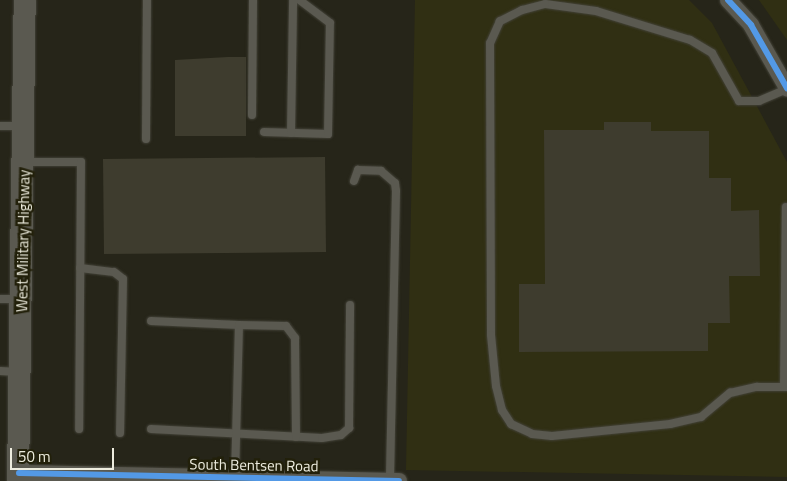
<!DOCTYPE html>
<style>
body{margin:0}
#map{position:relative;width:787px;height:481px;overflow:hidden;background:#262519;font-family:"Titillium Web",sans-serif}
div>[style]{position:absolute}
.built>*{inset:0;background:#302f13}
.building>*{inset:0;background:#3e3c2e}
.roads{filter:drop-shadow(0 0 1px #434238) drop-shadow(0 0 1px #434238)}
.service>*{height:8px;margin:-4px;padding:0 4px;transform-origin:4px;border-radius:4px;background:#5a5950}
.minor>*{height:16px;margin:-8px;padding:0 8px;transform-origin:8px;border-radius:8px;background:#5a5950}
.secondary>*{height:22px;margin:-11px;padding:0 11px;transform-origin:11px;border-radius:11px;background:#5a5950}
.cycleway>*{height:6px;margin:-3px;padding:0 3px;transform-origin:3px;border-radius:3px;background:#5399e6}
span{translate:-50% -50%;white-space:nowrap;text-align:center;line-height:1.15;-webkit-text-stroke:5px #22200a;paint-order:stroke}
.street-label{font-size:15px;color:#edecde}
.scale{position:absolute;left:10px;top:448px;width:104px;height:22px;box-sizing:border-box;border:2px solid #edecde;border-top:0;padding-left:6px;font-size:15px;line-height:18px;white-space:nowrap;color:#edecde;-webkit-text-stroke:4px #22200a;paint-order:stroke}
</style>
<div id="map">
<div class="built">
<div style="clip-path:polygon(415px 0,689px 0,712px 23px,787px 162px,787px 477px,406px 470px)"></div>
<div style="clip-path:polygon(759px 0,787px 0,787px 40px)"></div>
</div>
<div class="building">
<div style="clip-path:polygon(228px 57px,246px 57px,246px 136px,175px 136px,175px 60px)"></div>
<div style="clip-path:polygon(604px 122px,651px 122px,651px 131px,709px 131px,709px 178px,731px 178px,731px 211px,759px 210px,760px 276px,729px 276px,730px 323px,708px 323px,708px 351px,519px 352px,519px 284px,545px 284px,544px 130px,604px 130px)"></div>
<div style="clip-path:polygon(325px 157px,326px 252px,104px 254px,103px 159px)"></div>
</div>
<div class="roads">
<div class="service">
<div style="left:787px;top:89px;width:30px;rotate:157deg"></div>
<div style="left:759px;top:101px;width:20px;rotate:180deg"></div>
<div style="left:739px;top:101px;width:55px;rotate:-119.4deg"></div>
<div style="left:712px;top:53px;width:26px;rotate:-149deg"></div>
<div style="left:690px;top:40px;width:98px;rotate:-162.9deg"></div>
<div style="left:596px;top:11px;width:51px;rotate:-172.2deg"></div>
<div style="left:545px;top:4px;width:24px;rotate:165deg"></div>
<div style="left:522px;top:10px;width:25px;rotate:153deg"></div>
<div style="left:500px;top:21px;width:24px;rotate:114deg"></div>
<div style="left:490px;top:43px;width:292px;rotate:89.8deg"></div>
<div style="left:491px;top:335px;width:51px;rotate:84.4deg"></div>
<div style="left:496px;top:386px;width:25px;rotate:76deg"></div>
<div style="left:502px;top:410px;width:17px;rotate:57deg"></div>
<div style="left:511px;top:424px;width:23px;rotate:25deg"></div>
<div style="left:532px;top:434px;width:20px;rotate:6deg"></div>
<div style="left:552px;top:436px;width:119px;rotate:-5.8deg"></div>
<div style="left:670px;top:424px;width:32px;rotate:-13deg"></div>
<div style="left:701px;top:417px;width:38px;rotate:-40deg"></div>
<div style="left:730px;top:393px;width:28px;rotate:-13deg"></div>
<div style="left:757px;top:387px;width:30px"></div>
<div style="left:252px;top:115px;width:115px;rotate:-89.5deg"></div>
<div style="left:0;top:126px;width:21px"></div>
<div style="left:264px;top:132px;width:64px;rotate:1.8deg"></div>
<div style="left:328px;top:134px;width:111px;rotate:-89deg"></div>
<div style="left:330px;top:23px;width:38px;rotate:-143deg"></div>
<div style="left:291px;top:133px;width:133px;rotate:-89.1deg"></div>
<div style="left:146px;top:139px;width:139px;rotate:-89.6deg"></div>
<div style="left:26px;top:162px;width:55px"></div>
<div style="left:81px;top:162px;width:267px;rotate:90.4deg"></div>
<div style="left:354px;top:181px;width:12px;rotate:-70deg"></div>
<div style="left:358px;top:170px;width:23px;rotate:2deg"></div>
<div style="left:381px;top:171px;width:18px;rotate:41deg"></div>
<div style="left:395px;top:183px;width:8px;rotate:83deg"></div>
<div style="left:396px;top:191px;width:290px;rotate:91.2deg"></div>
<div style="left:80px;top:268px;width:34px;rotate:7deg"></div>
<div style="left:114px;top:272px;width:11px;rotate:38deg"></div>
<div style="left:123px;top:279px;width:154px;rotate:91.1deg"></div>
<div style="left:0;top:299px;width:18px"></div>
<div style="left:151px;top:321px;width:88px;rotate:2.6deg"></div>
<div style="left:0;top:371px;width:18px;rotate:3deg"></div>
<div style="left:784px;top:387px;width:180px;rotate:-89.4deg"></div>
<div style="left:151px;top:429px;width:171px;rotate:3deg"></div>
<div style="left:322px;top:438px;width:19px;rotate:-9deg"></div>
<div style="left:341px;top:435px;width:11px;rotate:-41deg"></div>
<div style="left:349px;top:428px;width:123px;rotate:-89.5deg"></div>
<div style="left:235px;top:477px;width:152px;rotate:-88.5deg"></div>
<div style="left:239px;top:325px;width:47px;rotate:1.2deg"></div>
<div style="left:286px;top:326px;width:15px;rotate:53deg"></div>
<div style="left:295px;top:338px;width:99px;rotate:89.4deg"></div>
</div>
<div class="minor">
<div style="left:728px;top:0;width:34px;rotate:47deg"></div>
<div style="left:751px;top:25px;width:73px;rotate:60.3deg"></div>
<div style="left:19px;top:473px;width:380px;rotate:1.2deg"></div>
</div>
<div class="secondary">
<div style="left:18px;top:481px;width:481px;rotate:-89.2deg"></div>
</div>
</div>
<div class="cycleway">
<div style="left:728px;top:0;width:34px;rotate:47deg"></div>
<div style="left:751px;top:25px;width:73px;rotate:60.3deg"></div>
<div style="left:19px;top:473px;width:380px;rotate:1.2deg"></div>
</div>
<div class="street-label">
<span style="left:23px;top:241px;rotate:-89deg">West Military Highway</span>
<span style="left:254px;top:465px;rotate:1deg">South Bentsen Road</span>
</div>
<div class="scale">50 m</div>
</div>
